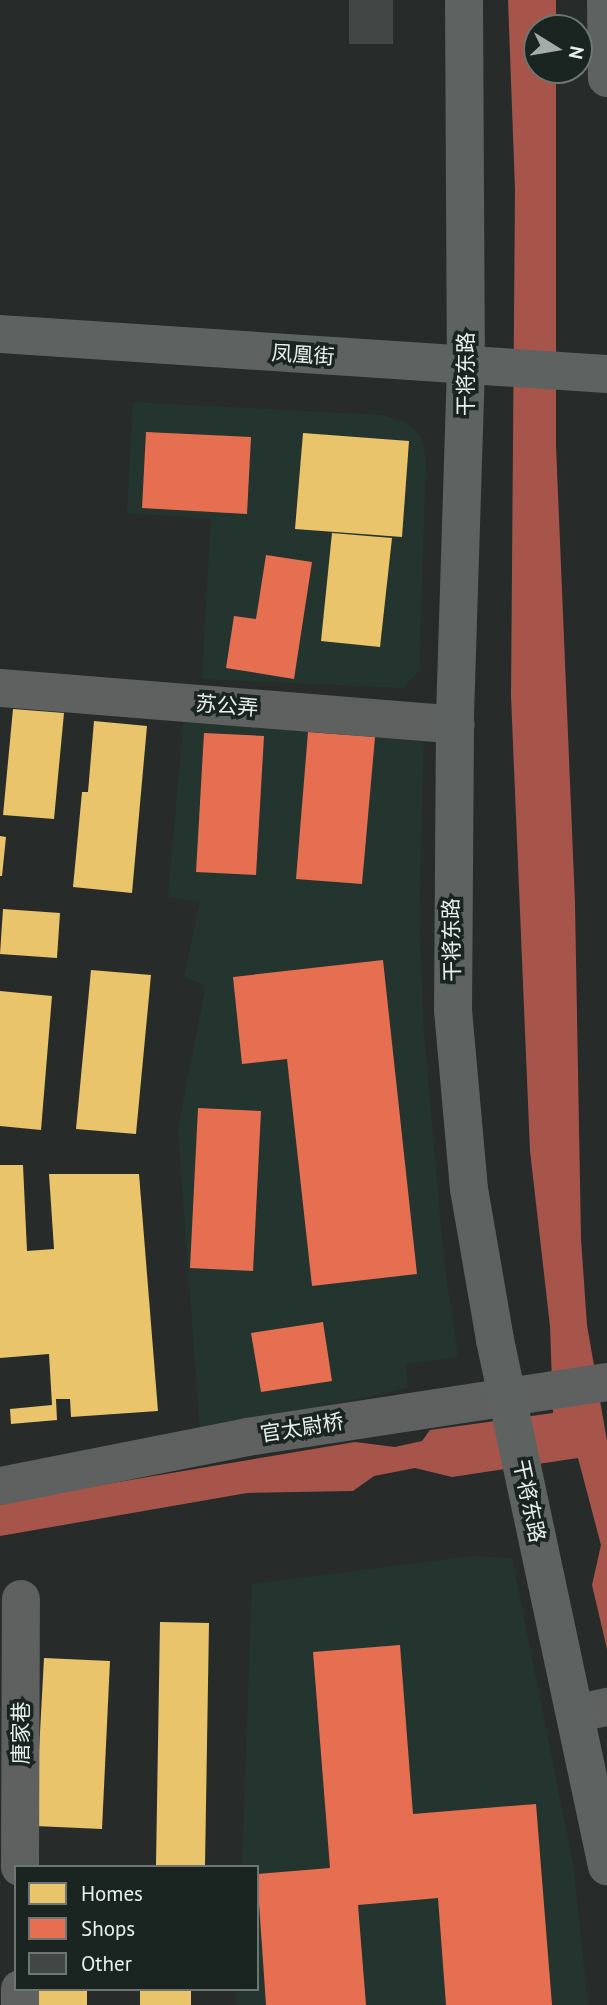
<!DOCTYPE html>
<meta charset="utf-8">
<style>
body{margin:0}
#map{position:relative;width:607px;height:2005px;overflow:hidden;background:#272c2a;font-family:"PT Sans","Noto Sans SC",sans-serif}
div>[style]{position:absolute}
.built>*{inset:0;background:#24352f}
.water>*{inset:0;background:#a7554a}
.homes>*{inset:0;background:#e9c46a}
.shops>*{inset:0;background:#e76f51}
.building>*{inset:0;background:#424644}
.minor>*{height:38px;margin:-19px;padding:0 19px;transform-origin:19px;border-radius:19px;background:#5e6160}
.major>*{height:38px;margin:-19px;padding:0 19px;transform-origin:19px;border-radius:19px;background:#5e6260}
span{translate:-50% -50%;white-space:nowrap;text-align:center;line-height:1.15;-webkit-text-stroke:7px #1a2521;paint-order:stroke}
.street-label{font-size:21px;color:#e9f0ed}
.legend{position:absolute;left:14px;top:1865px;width:245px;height:126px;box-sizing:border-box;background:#1a2521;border:2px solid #6d7673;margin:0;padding:9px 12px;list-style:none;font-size:21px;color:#e9f0ed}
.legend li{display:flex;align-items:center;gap:14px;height:35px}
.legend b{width:35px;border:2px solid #6d7673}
.north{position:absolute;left:523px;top:14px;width:70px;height:70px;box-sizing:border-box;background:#1a2521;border:2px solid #6d7673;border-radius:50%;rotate:101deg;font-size:19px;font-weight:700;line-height:28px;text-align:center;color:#e9f0ed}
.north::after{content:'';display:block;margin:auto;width:24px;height:32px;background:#a5aba9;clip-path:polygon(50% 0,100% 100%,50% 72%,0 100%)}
</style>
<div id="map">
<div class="built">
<div style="clip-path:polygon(133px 402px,382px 415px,406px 422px,421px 437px,426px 459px,419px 671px,403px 688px,202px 679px,211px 519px,127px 513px)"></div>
<div style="clip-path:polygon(184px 717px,424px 736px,419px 918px,424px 1035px,444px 1262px,458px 1357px,406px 1364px,408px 1388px,200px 1433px,178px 1128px,206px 985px,184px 977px,200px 902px,168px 897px)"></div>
<div style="clip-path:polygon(472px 1556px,512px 1558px,573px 1864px,588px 2005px,237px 2005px,237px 1989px,257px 1989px,257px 1867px,242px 1867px,252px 1584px)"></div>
</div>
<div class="water">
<div style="clip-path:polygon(508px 0,556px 0,556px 28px,537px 28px,537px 70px,556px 70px,556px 446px,575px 903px,581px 1239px,587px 1325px,607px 1441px,607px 1649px,592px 1585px,601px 1545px,578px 1458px,452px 1477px,415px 1468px,374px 1476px,353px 1491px,247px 1493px,0 1536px,0 1502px,355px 1442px,395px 1447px,422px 1441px,430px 1430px,553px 1413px,550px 1326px,530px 1151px,511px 696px,515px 189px)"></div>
</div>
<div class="homes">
<div style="clip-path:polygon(303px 433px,409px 441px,402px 537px,295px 529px)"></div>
<div style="clip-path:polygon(332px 533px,392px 538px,380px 647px,321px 641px)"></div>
<div style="clip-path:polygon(13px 709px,64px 713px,54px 819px,3px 815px)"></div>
<div style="clip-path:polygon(94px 721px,147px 726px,132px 893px,73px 887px,82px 792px,88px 792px)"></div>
<div style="clip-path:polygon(0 836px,6px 837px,2px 876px,0 876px)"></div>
<div style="clip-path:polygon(3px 909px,60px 913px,57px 958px,0 954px)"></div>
<div style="clip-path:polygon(91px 970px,151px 975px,136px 1134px,76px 1129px)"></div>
<div style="clip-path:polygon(0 991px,52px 996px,41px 1130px,0 1126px)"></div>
<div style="clip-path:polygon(0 1165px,23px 1165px,27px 1251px,54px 1249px,49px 1174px,139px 1174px,158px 1411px,71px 1417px,70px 1399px,56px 1399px,57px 1420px,11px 1424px,10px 1409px,52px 1405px,49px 1354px,0 1358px)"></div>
<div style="clip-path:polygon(160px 1622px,209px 1623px,205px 1866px,156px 1865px)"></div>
<div style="clip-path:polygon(44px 1658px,110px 1661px,102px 1829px,35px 1826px)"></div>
<div style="clip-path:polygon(31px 1989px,87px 1989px,87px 2005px,31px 2005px)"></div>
<div style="clip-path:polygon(140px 1989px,191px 1989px,191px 2005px,140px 2005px)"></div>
</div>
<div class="shops">
<div style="clip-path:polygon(146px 432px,251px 437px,247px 514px,142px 508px)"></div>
<div style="clip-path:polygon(266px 555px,312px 562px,294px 679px,226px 668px,234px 616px,256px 619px)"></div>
<div style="clip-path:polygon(308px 732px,375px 737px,362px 884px,296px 879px)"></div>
<div style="clip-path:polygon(204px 733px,264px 736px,256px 875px,196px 872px)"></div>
<div style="clip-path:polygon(383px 960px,417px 1274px,312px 1286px,287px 1059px,242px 1064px,233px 977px)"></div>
<div style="clip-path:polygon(198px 1108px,261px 1111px,253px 1271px,190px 1268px)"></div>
<div style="clip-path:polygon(323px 1322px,332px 1381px,261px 1392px,251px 1333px)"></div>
<div style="clip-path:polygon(400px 1645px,413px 1814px,536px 1804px,552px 2005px,446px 2005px,438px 1898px,358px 1905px,366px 2005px,266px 2005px,257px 1874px,330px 1868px,313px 1652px)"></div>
</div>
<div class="building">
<div style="clip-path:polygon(349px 0,393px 0,393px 44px,349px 44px)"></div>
</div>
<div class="minor">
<div style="left:0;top:688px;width:457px;rotate:4.6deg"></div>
<div style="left:0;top:1486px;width:252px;rotate:-11.2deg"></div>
<div style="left:247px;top:1437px;width:364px;rotate:-8.7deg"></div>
<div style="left:578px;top:1713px;width:30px;rotate:-12deg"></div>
<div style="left:20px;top:1867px;width:268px;rotate:-89.8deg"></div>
<div style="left:20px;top:2005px;width:16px;rotate:-90deg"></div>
</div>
<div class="major">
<div style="left:464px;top:0;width:366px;rotate:89.7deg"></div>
<div style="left:466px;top:366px;width:359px;rotate:91.8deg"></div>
<div style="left:455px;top:725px;width:285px;rotate:90.4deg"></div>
<div style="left:453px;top:1010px;width:180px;rotate:84.9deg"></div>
<div style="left:469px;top:1189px;width:153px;rotate:80.2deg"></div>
<div style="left:495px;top:1340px;width:538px;rotate:77.98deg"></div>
<div style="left:606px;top:0;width:78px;rotate:89.3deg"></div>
<div style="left:0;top:334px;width:608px;rotate:3.77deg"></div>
</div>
<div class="street-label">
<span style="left:303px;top:355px;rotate:4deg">凤凰街</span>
<span style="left:466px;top:374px;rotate:-90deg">干将东路</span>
<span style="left:227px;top:706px;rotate:5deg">苏公弄</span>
<span style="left:452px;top:940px;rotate:-91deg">干将东路</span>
<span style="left:302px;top:1428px;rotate:-9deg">官太尉桥</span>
<span style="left:529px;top:1501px;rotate:78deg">干将东路</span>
<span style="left:21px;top:1733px;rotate:-90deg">唐家巷</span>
</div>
<ul class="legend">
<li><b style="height:19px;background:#e9c46a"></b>Homes</li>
<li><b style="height:19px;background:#e76f51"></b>Shops</li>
<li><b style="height:19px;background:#424644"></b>Other</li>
</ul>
<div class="north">N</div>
</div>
